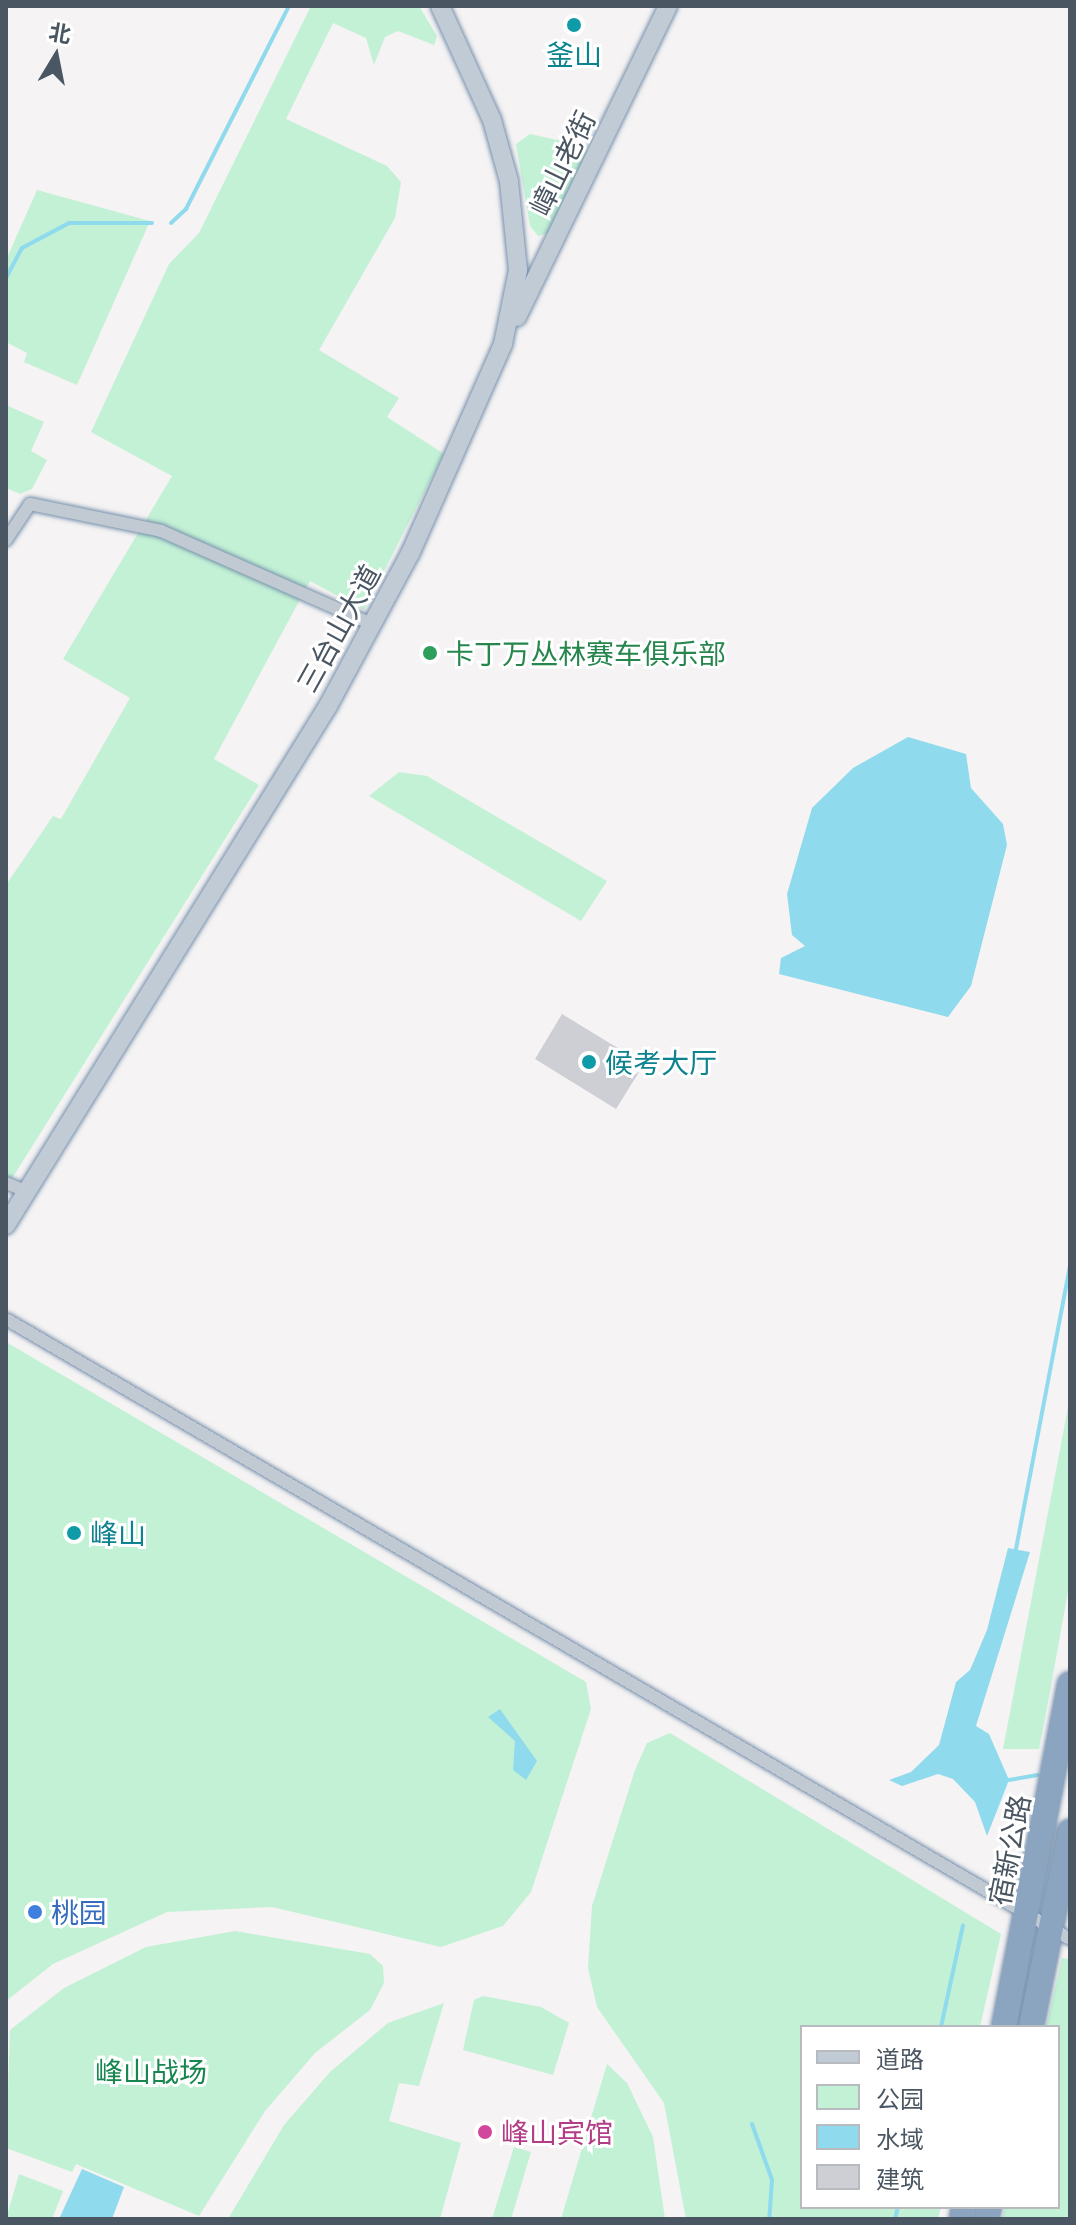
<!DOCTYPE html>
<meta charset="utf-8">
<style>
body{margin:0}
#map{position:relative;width:1076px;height:2225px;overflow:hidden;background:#f5f3f3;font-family:"Exo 2","Noto Sans SC",sans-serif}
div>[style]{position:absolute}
.green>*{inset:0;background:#c3f1d5}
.water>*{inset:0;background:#90daee}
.stream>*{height:4px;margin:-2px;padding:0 2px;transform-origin:2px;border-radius:2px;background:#90daee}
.building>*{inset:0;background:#cdcfd5}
.roads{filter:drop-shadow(0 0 2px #7690ad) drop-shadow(0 0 2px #7690ad)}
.street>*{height:12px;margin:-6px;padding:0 6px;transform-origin:6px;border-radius:6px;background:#c1cad2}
.secondary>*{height:18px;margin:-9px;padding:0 9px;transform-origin:9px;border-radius:9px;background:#c1cbd6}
.highway>*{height:24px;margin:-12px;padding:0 12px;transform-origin:12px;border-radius:12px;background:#8ba5c1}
.dots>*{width:22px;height:22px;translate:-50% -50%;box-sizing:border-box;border:4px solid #fff;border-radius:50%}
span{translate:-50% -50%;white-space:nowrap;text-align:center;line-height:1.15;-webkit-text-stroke:6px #fff;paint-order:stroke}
.culture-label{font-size:28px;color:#0d838f}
.left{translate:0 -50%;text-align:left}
.street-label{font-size:28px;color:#4a5661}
.leisure-label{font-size:28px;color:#27864d}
.shop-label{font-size:28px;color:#366cbe}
.park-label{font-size:28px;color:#17864f}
.hotel-label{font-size:28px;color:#b23c85}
.frame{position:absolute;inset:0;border:8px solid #4a5661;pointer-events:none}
.legend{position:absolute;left:800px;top:2025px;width:260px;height:184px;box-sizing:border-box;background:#fff;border:2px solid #b7bbc0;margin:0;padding:10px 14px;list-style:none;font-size:24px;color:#4a5661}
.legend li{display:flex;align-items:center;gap:16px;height:40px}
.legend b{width:40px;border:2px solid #b7bbc0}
.north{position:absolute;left:16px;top:16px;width:80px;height:80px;-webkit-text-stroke:6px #fff;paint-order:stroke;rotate:10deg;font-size:22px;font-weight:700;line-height:32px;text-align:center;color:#4a5661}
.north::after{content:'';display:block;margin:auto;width:28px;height:36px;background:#4a5661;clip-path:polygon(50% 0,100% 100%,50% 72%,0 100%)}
</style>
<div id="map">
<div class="green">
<div style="clip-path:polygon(311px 6px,419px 6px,437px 36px,434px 45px,398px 31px,385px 37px,374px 65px,366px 38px,333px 23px,286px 119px,387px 166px,401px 182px,395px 218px,319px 350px,399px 398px,387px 417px,444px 454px,364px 610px,310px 581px,214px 759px,259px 785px,6px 1188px,6px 885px,53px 816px,61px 819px,130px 698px,63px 659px,172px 476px,91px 432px,169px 264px,199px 233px)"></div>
<div style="clip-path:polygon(530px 134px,580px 145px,588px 153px,548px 233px,538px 236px,530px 226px,516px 144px)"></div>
<div style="clip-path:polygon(37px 190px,150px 221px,77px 385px,24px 362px,27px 353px,6px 342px,6px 260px)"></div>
<div style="clip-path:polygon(6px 405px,44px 422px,31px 451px,47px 460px,32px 489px,20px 494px,6px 488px)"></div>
<div style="clip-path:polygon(399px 772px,427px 776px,607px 881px,581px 921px,369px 796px)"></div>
<div style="clip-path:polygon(6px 1342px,586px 1682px,591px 1709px,531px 1892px,503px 1926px,441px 1947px,272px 1907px,167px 1912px,53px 1964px,6px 2001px)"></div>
<div style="clip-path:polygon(1070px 1397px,1070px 1580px,1051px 1686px,1039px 1749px,1003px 1749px)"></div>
<div style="clip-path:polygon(670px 1733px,1001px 1934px,980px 2027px,802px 2027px,802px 2207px,941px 2207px,938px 2219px,686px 2219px,664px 2103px,597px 2007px,588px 1968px,592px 1906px,635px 1770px,647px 1743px)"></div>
<div style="clip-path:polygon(235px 1931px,370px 1954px,383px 1966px,384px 1983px,370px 2010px,315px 2053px,265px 2111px,199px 2216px,76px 2164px,72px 2172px,6px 2148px,10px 2030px,64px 1988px,146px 1947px)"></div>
<div style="clip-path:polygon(1062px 1958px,1070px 1959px,1070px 2219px,1002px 2219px,1005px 2207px,1058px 2207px,1058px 2027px,1046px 2027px)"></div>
<div style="clip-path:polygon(483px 1996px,541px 2007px,569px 2023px,553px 2075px,463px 2050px,474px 2000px)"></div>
<div style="clip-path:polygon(444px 2003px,419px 2086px,399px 2083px,389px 2121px,461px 2143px,440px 2219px,228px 2219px,284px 2125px,330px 2072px,388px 2023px)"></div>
<div style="clip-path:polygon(607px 2064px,627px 2083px,653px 2137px,665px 2219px,561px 2219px)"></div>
<div style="clip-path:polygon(514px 2147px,531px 2152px,511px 2219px,492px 2219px)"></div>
<div style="clip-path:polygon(19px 2174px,63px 2191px,52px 2219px,6px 2219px)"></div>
</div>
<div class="water">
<div style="clip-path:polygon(908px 737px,966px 754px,971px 788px,1003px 824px,1007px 845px,971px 986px,948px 1017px,779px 974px,781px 958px,805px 946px,792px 935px,787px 894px,812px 808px,853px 768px)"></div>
<div style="clip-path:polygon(1008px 1548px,1030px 1552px,976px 1726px,989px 1734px,1009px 1780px,987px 1836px,975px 1802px,953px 1779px,938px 1774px,902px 1786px,889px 1780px,911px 1772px,939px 1745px,956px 1682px,970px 1670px,987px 1630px)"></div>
<div style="clip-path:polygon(500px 1709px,537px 1761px,526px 1780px,513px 1770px,515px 1741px,488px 1717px)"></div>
<div style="clip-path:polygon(82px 2169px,124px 2187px,112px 2219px,59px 2219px)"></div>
</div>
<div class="stream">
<div style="left:171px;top:223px;width:21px;rotate:-43deg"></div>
<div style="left:186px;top:209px;width:228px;rotate:-63.1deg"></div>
<div style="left:6px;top:278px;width:34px;rotate:-62deg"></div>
<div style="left:22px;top:248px;width:53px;rotate:-28deg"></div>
<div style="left:69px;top:223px;width:83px"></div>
<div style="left:1016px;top:1549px;width:289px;rotate:-79.2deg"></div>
<div style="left:1009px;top:1780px;width:29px;rotate:-10deg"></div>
<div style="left:941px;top:2027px;width:104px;rotate:-77.8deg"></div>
<div style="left:752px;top:2124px;width:59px;rotate:70.3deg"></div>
<div style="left:772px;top:2180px;width:39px;rotate:94deg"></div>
<div style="left:895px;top:2219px;width:12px;rotate:-76deg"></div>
</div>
<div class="building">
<div style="clip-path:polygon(562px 1014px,644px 1064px,616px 1109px,535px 1059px)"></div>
</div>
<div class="roads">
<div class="street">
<div style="left:6px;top:540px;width:43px;rotate:-56.3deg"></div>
<div style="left:30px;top:504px;width:134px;rotate:11.6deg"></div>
<div style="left:161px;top:531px;width:231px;rotate:23.8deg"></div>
<div style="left:6px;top:1183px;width:22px;rotate:22deg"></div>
<div style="left:6px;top:1319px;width:1231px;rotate:30.23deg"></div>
</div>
<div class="secondary">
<div style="left:517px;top:317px;width:346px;rotate:-64.1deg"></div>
<div style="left:6px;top:1225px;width:611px;rotate:-58.18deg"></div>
<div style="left:328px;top:706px;width:173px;rotate:-61.7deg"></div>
<div style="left:410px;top:554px;width:230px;rotate:-66.1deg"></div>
<div style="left:503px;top:344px;width:76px;rotate:-78.5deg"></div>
<div style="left:518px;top:270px;width:89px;rotate:-95.8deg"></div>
<div style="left:509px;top:181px;width:63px;rotate:-105.6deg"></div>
<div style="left:492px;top:120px;width:125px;rotate:-114.5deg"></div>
</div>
<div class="highway">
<div style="left:1004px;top:2027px;width:349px;rotate:-79.1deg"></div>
<div style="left:1031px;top:2027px;width:199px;rotate:-78.7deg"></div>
<div style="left:962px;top:2219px;width:12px;rotate:-81deg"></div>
<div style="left:986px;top:2219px;width:12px;rotate:-76deg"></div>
</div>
</div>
<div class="dots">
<div style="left:574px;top:25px;background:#0f9aa8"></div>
<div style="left:430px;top:653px;background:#2e9e5b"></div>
<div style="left:589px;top:1062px;background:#0f9aa8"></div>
<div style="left:74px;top:1533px;background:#0f9aa8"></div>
<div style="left:35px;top:1912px;background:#3f7fe0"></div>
<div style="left:485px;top:2132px;background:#d1479c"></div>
</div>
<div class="culture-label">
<span style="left:574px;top:54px">釜山</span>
<span class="left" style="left:605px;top:1062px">候考大厅</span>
<span class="left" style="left:90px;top:1533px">峰山</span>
</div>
<div class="street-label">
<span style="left:562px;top:163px;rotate:-64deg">嶂山老街</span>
<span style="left:338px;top:628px;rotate:-61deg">三台山大道</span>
<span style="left:1009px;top:1850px;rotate:-79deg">宿新公路</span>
</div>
<div class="leisure-label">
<span class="left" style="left:446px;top:653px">卡丁万丛林赛车俱乐部</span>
</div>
<div class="shop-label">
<span class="left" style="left:51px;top:1912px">桃园</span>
</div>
<div class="park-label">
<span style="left:151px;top:2071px">峰山战场</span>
</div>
<div class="hotel-label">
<span class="left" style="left:501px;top:2132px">峰山宾馆</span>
</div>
<div class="frame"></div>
<ul class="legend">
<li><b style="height:10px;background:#c1cbd6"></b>道路</li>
<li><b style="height:22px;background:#c3f1d5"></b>公园</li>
<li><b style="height:22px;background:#90daee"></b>水域</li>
<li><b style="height:22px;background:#cdcfd5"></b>建筑</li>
</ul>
<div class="north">北</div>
</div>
